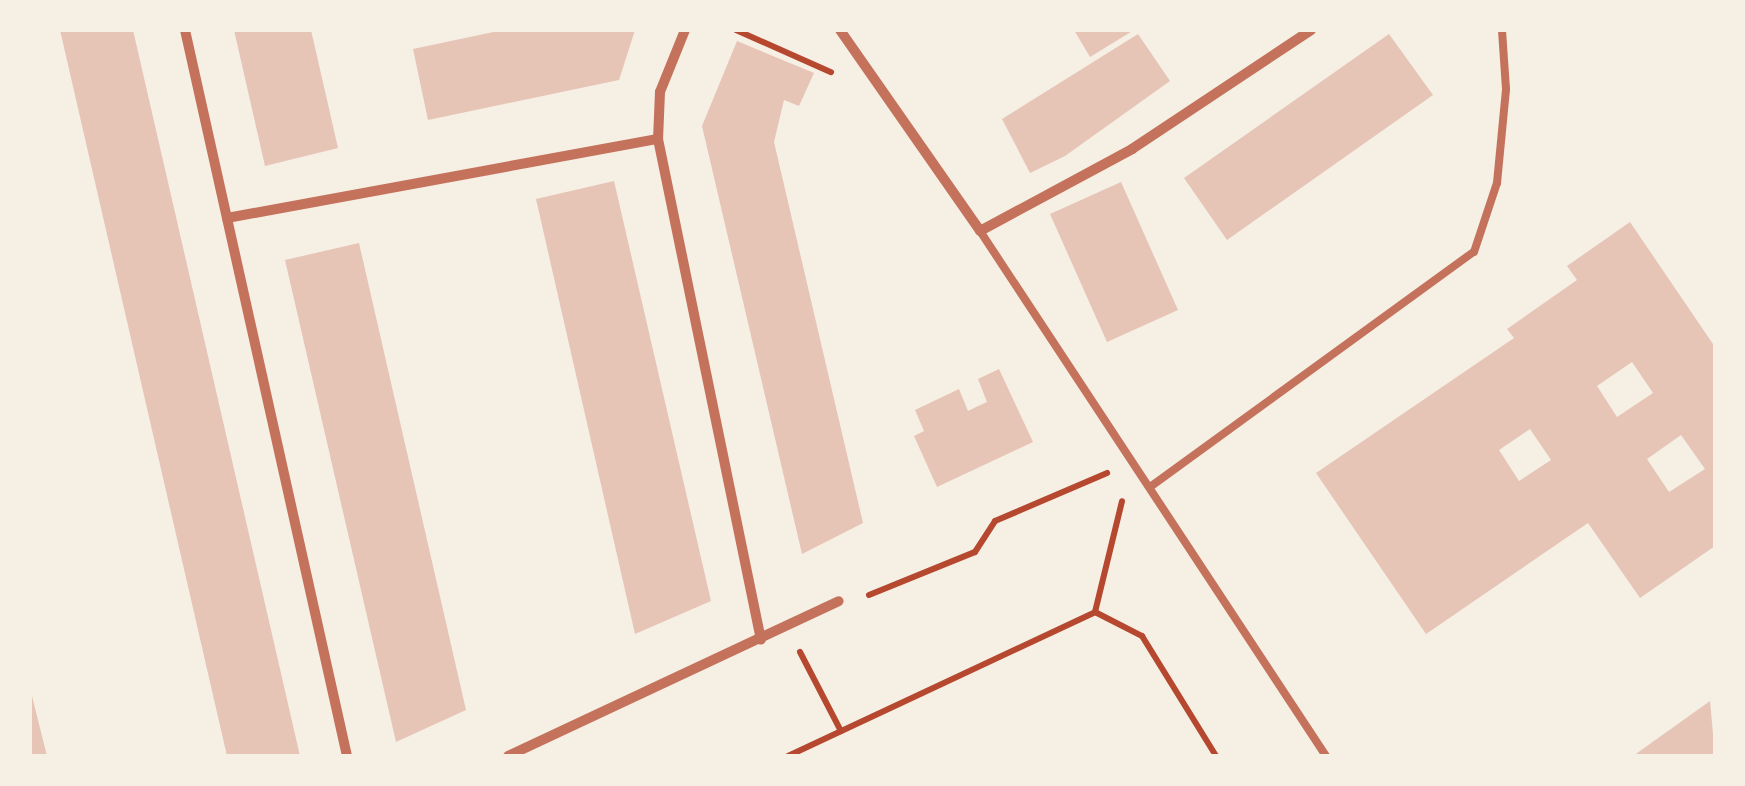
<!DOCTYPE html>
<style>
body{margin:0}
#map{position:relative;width:1745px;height:786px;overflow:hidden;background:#f6efe4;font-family:"Sofia Sans Condensed",sans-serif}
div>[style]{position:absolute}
.building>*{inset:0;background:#e6c5b7}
.path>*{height:6px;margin:-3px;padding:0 3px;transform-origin:3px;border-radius:3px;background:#b5482f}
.service>*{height:8px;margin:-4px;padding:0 4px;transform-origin:4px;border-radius:4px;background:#c5725c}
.minor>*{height:10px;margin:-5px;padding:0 5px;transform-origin:5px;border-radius:5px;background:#c5725c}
span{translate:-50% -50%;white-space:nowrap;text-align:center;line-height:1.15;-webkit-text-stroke:9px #f6efe4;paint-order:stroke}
.frame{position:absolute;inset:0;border:32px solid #f6efe4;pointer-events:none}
</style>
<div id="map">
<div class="building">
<div style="clip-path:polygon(60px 30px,133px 30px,300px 756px,227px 756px)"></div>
<div style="clip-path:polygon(234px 30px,311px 30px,338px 148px,265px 166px)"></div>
<div style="clip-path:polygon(503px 30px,635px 30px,619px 80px,428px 120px,413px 49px)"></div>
<div style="clip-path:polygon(1074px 30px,1134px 30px,1090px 57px)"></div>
<div style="clip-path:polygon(1138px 34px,1170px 81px,1065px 156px,1030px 173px,1002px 119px)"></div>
<div style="clip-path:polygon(1389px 34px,1433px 95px,1227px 240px,1184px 178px)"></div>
<div style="clip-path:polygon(737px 41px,814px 73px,799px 106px,784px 100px,774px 142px,863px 523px,802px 554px,702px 126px)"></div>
<div style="clip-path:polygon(614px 181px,711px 601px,635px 634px,536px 199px)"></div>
<div style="clip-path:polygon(1121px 182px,1178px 310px,1107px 342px,1050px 214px)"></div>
<div style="clip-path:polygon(evenodd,1630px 222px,1715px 347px,1715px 546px,1640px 598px,1588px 523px,1426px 634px,1316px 473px,1514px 338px,1507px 329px,1577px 280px,1567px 266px,1630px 222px,1632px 362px,1653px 393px,1617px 417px,1597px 386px,1632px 362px,1630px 222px,1530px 429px,1551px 460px,1519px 481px,1499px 450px,1530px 429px,1630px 222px,1681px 435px,1705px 469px,1669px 492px,1647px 459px,1681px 435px)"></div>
<div style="clip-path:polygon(359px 243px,466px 710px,396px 742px,285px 260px)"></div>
<div style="clip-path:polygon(999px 369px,1033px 442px,937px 487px,914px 436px,924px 431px,915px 410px,959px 389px,968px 411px,976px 407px,987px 402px,978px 379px)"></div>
<div style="clip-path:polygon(31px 692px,47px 756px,30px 756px)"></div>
<div style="clip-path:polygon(1710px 701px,1715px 756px,1633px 756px)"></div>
</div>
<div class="path">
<div style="left:736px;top:30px;width:104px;rotate:23.9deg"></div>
<div style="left:869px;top:595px;width:114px;rotate:-22.1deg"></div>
<div style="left:975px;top:552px;width:37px;rotate:-57deg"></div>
<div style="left:995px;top:521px;width:122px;rotate:-23.2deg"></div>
<div style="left:1095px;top:612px;width:114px;rotate:-76.3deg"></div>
<div style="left:800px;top:652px;width:89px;rotate:62.6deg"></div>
<div style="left:788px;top:756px;width:339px;rotate:-25.1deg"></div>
<div style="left:1095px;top:612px;width:53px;rotate:27.1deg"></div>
<div style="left:1142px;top:636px;width:141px;rotate:58.3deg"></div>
</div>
<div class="service">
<div style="left:980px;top:231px;width:629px;rotate:56.61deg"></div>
<div style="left:1150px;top:487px;width:400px;rotate:-36deg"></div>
<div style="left:1474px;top:252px;width:73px;rotate:-71.6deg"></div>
<div style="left:1497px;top:183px;width:94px;rotate:-84.5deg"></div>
<div style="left:1506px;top:89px;width:59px;rotate:-93.9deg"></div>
</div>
<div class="minor">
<div style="left:185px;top:30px;width:744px;rotate:77.42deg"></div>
<div style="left:685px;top:30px;width:67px;rotate:112deg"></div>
<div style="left:660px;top:92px;width:47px;rotate:92.4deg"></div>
<div style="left:658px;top:139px;width:511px;rotate:78.38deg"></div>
<div style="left:840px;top:30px;width:245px;rotate:55.1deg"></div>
<div style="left:980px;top:231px;width:173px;rotate:-28.3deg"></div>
<div style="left:1132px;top:149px;width:215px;rotate:-33.6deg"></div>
<div style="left:227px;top:218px;width:438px;rotate:-10.4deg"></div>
<div style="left:508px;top:756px;width:365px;rotate:-25.1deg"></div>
</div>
<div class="frame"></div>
</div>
